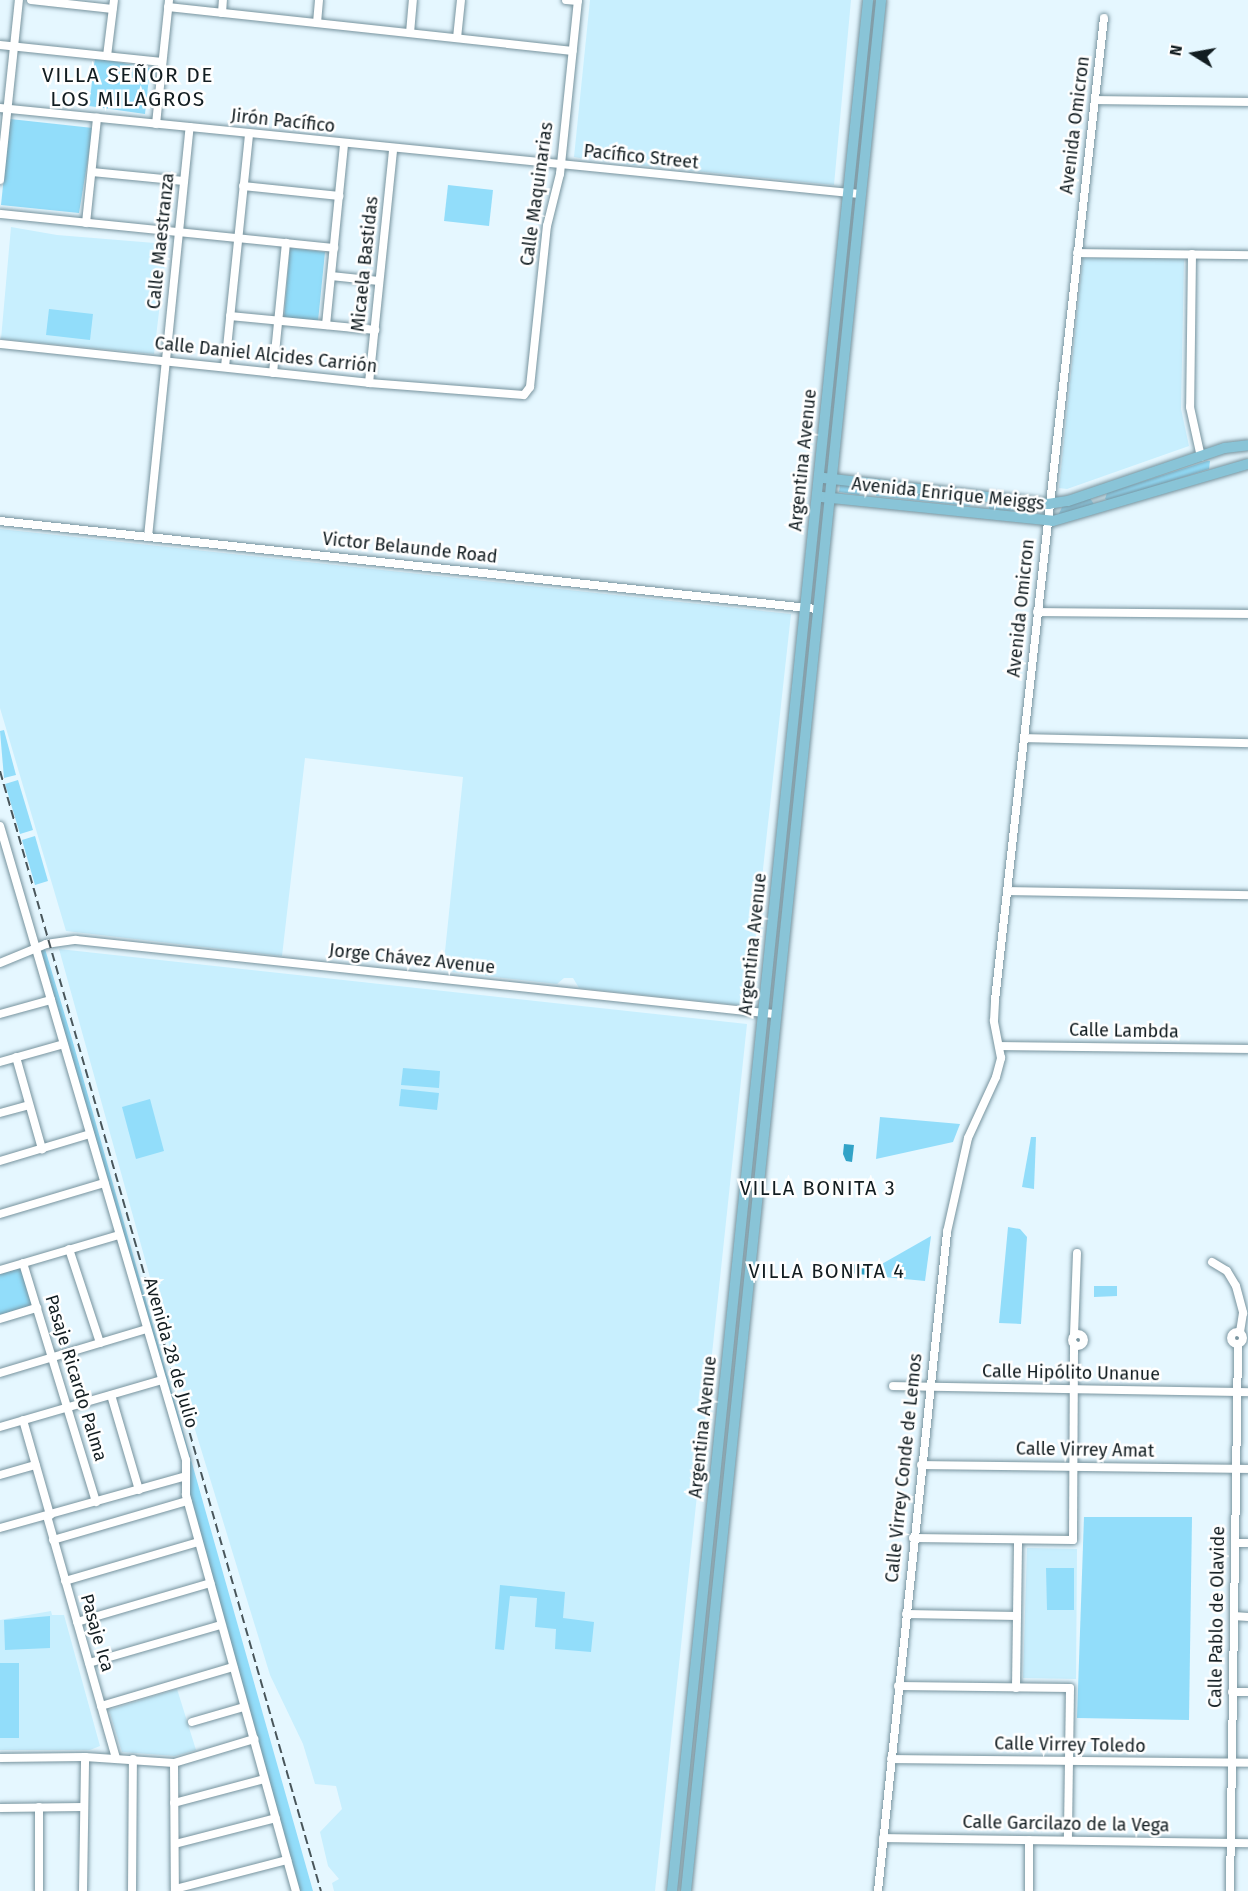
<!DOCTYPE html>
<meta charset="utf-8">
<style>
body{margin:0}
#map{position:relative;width:1248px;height:1891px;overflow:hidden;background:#e5f7ff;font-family:"Fira Sans",sans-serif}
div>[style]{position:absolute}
.built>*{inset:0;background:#c8effe}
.green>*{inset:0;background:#92ddfa}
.water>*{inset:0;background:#32a3c7}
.roads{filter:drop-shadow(0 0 2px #77939e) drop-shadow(0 0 2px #77939e)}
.minor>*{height:8px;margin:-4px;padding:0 4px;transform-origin:4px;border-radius:4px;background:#fff}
.minor>.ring{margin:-4px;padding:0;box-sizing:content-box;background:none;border:8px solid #fff;border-radius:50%}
.major>*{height:10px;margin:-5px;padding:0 5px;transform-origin:5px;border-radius:5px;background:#89c4d7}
.rail>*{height:2px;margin-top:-1px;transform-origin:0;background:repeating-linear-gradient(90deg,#49565b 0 9px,transparent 0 13.5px)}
span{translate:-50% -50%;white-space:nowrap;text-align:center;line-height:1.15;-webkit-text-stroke:5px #fff;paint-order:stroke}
.street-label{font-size:18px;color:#121d21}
.neighbourhood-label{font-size:20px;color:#121d21;letter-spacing:1.5px}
.quarter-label{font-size:21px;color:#121d21;letter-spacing:1.5px}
.north{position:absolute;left:1164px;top:24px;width:60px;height:60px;-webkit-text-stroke:4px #fff;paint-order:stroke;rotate:281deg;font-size:16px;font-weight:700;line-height:24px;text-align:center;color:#121d21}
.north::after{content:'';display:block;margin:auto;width:21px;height:27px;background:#121d21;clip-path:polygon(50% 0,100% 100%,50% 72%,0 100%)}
</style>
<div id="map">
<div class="built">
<div style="clip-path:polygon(590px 0,851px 0,834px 185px,685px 170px,682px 164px,670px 162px,669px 165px,657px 164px,657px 167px,621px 164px,609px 158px,601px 162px,598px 157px,590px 156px,585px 159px,574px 157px)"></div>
<div style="clip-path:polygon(11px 227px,57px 235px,167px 244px,154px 354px,1px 339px)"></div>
<div style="clip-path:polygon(1083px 258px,1184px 259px,1181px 409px,1189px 446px,1067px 489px,1059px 488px)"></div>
<div style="clip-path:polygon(0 529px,791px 614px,748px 1006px,579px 988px,573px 978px,564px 978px,557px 984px,443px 971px,463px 777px,305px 758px,282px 956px,66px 931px,0 708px)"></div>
<div style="clip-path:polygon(59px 949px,747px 1024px,655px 1891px,334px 1891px,332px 1883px,339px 1879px,328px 1866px,320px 1832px,342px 1809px,336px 1786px,315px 1784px,303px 1744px,270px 1675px,164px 1328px)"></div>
<div style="clip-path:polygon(1027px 1548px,1077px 1549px,1076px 1679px,1023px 1678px)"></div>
<div style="clip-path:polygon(51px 1611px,52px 1615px,64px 1615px,100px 1746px,90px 1750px,0 1750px,0 1620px)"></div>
<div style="clip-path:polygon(177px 1689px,196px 1750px,175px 1756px,122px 1752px,109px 1710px)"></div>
</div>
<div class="green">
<div style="clip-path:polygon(95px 58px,150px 68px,145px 114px,89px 106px)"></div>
<div style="clip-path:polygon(10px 119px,93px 128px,79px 213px,1px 205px)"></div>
<div style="clip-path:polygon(448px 185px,493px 190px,489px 226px,444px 221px)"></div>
<div style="clip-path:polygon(290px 248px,325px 252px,318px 321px,284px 318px)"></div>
<div style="clip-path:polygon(49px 309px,93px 314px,90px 340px,46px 335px)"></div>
<div style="clip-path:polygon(1207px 461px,1210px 461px,1209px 469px,1109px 501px,1105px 499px,1107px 493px)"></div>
<div style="clip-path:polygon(840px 484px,860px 487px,862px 489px,859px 495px,839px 492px)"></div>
<div style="clip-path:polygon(877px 489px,973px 500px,974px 503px,969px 506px,876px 496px)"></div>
<div style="clip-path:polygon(1090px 498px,1095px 506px,1058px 516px,1062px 507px)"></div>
<div style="clip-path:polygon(990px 501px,1011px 503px,1014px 511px,990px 510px,987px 503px)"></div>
<div style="clip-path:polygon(4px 730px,16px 775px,4px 778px,0 731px)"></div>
<div style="clip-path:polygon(18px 780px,33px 830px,20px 834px,5px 784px)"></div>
<div style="clip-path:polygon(35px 836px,48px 881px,35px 885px,22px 840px)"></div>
<div style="clip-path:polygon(45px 949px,72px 1039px,313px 1891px,298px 1891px,187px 1490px,188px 1471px,41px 950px)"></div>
<div style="clip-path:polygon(403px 1068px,440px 1071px,439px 1088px,401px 1085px)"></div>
<div style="clip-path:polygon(401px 1089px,439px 1093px,437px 1110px,399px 1106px)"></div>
<div style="clip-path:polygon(150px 1099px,164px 1151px,136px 1159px,122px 1107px)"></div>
<div style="clip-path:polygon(880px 1117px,960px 1124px,953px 1142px,876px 1159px)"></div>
<div style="clip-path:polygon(1031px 1137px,1036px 1137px,1034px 1189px,1022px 1187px)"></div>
<div style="clip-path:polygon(1008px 1227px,1020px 1229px,1027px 1237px,1021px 1324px,999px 1323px)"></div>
<div style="clip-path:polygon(931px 1236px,925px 1281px,874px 1276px,873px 1269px)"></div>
<div style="clip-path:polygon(23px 1267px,34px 1306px,0 1315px,0 1274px)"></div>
<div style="clip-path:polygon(1094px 1286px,1117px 1286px,1117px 1296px,1094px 1297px)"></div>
<div style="clip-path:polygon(1084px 1517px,1192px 1517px,1189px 1720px,1077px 1718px)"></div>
<div style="clip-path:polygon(1046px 1568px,1074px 1568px,1074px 1610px,1047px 1610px)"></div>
<div style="clip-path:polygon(500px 1585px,565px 1592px,563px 1618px,594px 1622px,591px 1652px,555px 1649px,556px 1629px,535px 1627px,537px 1598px,510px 1596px,504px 1650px,495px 1649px)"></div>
<div style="clip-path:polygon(50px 1616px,50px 1648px,5px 1650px,4px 1620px)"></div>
<div style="clip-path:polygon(0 1663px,19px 1663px,19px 1738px,0 1738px)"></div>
</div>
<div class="water">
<div style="clip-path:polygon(844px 1144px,854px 1145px,852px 1162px,846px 1161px,843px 1154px)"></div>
<div style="clip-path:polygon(868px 1262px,867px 1275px,850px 1273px,852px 1265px)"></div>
</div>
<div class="roads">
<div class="minor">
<div style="left:31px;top:0;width:82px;rotate:6.3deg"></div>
<div style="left:566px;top:0;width:12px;rotate:5deg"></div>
<div style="left:168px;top:7px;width:407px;rotate:6.2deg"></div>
<div style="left:222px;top:13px;width:13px;rotate:-86deg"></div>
<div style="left:317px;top:23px;width:23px;rotate:-85deg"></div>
<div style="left:410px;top:33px;width:33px;rotate:-85deg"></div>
<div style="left:457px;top:38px;width:38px;rotate:-84deg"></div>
<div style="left:0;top:45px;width:163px;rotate:6deg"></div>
<div style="left:107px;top:56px;width:56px;rotate:-82.9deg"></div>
<div style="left:1095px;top:100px;width:153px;rotate:0.7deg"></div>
<div style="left:0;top:108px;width:864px;rotate:5.71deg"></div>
<div style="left:156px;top:124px;width:125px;rotate:-84deg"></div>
<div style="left:92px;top:172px;width:92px;rotate:5.6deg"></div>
<div style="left:0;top:180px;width:181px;rotate:-84deg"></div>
<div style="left:243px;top:186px;width:97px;rotate:5.9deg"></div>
<div style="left:0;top:214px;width:336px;rotate:5.8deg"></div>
<div style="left:86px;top:223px;width:106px;rotate:-84deg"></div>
<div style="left:1077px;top:253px;width:171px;rotate:0.7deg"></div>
<div style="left:1192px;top:254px;width:153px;rotate:90.7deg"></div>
<div style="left:1190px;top:407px;width:51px;rotate:77.6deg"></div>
<div style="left:331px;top:276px;width:48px;rotate:5.9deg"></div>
<div style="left:230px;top:316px;width:146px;rotate:5.5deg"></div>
<div style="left:326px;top:325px;width:182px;rotate:-84.3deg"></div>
<div style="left:0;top:344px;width:371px;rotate:6deg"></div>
<div style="left:369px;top:383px;width:155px;rotate:4.4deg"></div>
<div style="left:524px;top:395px;width:10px;rotate:-53deg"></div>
<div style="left:530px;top:387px;width:162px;rotate:-84deg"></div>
<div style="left:547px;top:226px;width:54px;rotate:-76deg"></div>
<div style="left:560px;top:174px;width:175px;rotate:-84.1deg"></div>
<div style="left:225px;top:367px;width:234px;rotate:-84.1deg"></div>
<div style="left:273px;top:373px;width:131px;rotate:-84.3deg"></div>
<div style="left:369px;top:383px;width:235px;rotate:-84.1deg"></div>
<div style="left:0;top:521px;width:822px;rotate:6.15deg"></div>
<div style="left:148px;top:537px;width:412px;rotate:-84.2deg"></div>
<div style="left:1037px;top:612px;width:211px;rotate:0.5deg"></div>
<div style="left:1024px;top:738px;width:224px;rotate:1.3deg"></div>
<div style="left:0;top:826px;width:661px;rotate:73.65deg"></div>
<div style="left:186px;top:1460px;width:35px;rotate:90deg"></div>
<div style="left:186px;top:1495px;width:411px;rotate:74.5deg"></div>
<div style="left:1009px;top:891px;width:239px;rotate:1deg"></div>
<div style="left:0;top:963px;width:50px;rotate:-22.4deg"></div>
<div style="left:46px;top:944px;width:30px;rotate:-8deg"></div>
<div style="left:76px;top:940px;width:702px;rotate:6.05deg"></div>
<div style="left:0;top:1014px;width:53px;rotate:-15.4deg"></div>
<div style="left:1000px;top:1046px;width:248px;rotate:0.7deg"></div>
<div style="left:16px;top:1057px;width:96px;rotate:74.2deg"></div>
<div style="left:0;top:1062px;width:66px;rotate:-15.7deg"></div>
<div style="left:0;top:1113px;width:30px;rotate:-15deg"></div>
<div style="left:0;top:1161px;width:94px;rotate:-16.7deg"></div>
<div style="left:0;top:1214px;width:109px;rotate:-16.6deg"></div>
<div style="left:69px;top:1249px;width:99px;rotate:71.7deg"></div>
<div style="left:1212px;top:1262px;width:17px;rotate:31deg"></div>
<div style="left:1227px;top:1271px;width:17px;rotate:59deg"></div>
<div style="left:1236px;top:1286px;width:28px;rotate:75deg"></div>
<div style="left:1243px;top:1313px;width:20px;rotate:99deg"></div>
<div style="left:23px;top:1263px;width:250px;rotate:73deg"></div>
<div style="left:0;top:1270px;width:124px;rotate:-16.4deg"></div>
<div style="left:0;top:1319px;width:39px;rotate:-17deg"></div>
<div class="ring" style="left:1231px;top:1332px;width:4px;height:4px"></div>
<div class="ring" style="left:1072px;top:1334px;width:4px;height:4px"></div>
<div style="left:1074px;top:1335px;width:82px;rotate:-87.9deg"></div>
<div style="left:0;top:1373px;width:153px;rotate:-16.7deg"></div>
<div style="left:893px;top:1386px;width:355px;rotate:1deg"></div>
<div style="left:111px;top:1395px;width:99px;rotate:73.6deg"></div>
<div style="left:23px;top:1420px;width:99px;rotate:74.1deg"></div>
<div style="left:0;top:1427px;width:169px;rotate:-16.2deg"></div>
<div style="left:921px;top:1465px;width:327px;rotate:0.7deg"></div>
<div style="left:0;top:1475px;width:37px;rotate:-16deg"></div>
<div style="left:47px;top:1516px;width:252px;rotate:74.1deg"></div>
<div style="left:0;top:1528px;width:193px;rotate:-15.6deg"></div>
<div style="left:913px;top:1538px;width:160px;rotate:0.7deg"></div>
<div style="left:1073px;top:1540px;width:196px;rotate:-89.7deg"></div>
<div style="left:53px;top:1540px;width:140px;rotate:-16.2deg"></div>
<div style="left:1235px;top:1543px;width:13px"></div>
<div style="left:65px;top:1581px;width:139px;rotate:-16.3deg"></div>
<div style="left:906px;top:1614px;width:111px;rotate:1deg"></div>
<div style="left:1234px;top:1616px;width:14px;rotate:4deg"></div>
<div style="left:77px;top:1622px;width:139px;rotate:-16.3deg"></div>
<div style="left:89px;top:1663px;width:137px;rotate:-16.1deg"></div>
<div style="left:898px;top:1686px;width:172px;rotate:0.7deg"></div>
<div style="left:1070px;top:1688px;width:152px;rotate:90.8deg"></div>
<div style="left:1016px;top:1688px;width:148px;rotate:-89.2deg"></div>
<div style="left:1232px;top:1692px;width:16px"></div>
<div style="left:101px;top:1706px;width:138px;rotate:-16.5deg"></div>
<div style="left:192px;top:1722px;width:54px;rotate:-16.1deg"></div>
<div style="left:0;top:1758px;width:85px;rotate:-0.7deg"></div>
<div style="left:85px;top:1757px;width:89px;rotate:3.9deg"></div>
<div style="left:174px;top:1763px;width:84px;rotate:-16.7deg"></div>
<div style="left:891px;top:1759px;width:357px;rotate:0.6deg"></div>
<div style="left:174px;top:1763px;width:128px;rotate:89.6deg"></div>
<div style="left:174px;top:1803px;width:93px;rotate:-14.9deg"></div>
<div style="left:39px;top:1807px;width:84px;rotate:90deg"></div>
<div style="left:0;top:1808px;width:84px;rotate:-0.7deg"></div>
<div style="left:883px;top:1838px;width:365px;rotate:0.8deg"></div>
<div style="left:1029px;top:1840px;width:51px;rotate:90deg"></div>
<div style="left:175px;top:1844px;width:104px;rotate:-14.4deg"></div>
<div style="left:175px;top:1889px;width:116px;rotate:-14.5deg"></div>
<div style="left:83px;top:1891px;width:134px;rotate:-89.1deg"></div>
<div style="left:132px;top:1891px;width:132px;rotate:-89.6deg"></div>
<div style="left:878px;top:1891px;width:663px;rotate:-84.02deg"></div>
<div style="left:947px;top:1232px;width:96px;rotate:-77.4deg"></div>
<div style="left:968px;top:1138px;width:67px;rotate:-65.3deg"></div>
<div style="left:996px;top:1077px;width:20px;rotate:-75deg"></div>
<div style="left:1001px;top:1058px;width:38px;rotate:-101deg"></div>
<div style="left:994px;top:1021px;width:21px;rotate:-87deg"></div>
<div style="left:995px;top:1000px;width:988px;rotate:-83.67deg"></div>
<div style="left:1230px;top:1891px;width:547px;rotate:-89.16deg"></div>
</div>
<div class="major">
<div style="left:824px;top:478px;width:226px;rotate:6.6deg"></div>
<div style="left:1048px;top:504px;width:20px;rotate:-9deg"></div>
<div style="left:1068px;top:501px;width:166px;rotate:-18.7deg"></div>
<div style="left:1225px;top:448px;width:23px;rotate:-7deg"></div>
<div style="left:822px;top:497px;width:232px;rotate:5.9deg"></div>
<div style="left:1053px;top:521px;width:203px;rotate:-16.3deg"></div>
<div style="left:672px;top:1891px;width:1901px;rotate:-84.08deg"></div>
<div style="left:686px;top:1891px;width:1901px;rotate:-84.11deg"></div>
</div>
</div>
<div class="rail">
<div style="left:0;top:771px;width:1165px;rotate:74.01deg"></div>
</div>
<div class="street-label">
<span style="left:283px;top:121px;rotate:6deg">Jirón Pacífico</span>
<span style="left:1075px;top:125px;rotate:-83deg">Avenida Omicron</span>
<span style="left:641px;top:157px;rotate:6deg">Pacífico Street</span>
<span style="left:537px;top:194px;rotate:-82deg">Calle Maquinarias</span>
<span style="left:161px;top:241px;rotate:-84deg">Calle Maestranza</span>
<span style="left:365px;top:264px;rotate:-84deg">Micaela Bastidas</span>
<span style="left:266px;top:355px;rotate:6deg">Calle Daniel Alcides Carrión</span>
<span style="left:803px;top:460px;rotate:-84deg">Argentina Avenue</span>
<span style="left:948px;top:494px;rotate:6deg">Avenida Enrique Meiggs</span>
<span style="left:410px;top:548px;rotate:6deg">Victor Belaunde Road</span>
<span style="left:1021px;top:608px;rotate:-84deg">Avenida Omicron</span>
<span style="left:753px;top:944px;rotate:-84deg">Argentina Avenue</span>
<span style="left:412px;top:959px;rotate:6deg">Jorge Chávez Avenue</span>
<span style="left:1124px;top:1031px;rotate:1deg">Calle Lambda</span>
<span style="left:171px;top:1353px;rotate:74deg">Avenida 28 de Julio</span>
<span style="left:1071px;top:1373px;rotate:1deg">Calle Hipólito Unanue</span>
<span style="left:76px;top:1378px;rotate:73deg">Pasaje Ricardo Palma</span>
<span style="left:703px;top:1427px;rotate:-84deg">Argentina Avenue</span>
<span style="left:1085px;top:1450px;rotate:1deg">Calle Virrey Amat</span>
<span style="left:904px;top:1468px;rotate:-84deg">Calle Virrey Conde de Lemos</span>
<span style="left:1217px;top:1617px;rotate:-89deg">Calle Pablo de Olavide</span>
<span style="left:97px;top:1633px;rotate:74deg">Pasaje Ica</span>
<span style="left:1070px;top:1745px;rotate:1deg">Calle Virrey Toledo</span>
<span style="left:1066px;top:1824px;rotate:1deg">Calle Garcilazo de la Vega</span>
</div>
<div class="neighbourhood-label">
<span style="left:818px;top:1188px">VILLA BONITA 3</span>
<span style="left:827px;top:1271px">VILLA BONITA 4</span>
</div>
<div class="quarter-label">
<span style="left:128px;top:87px">VILLA SEÑOR DE<br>LOS MILAGROS</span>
</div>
<div class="north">N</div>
</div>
